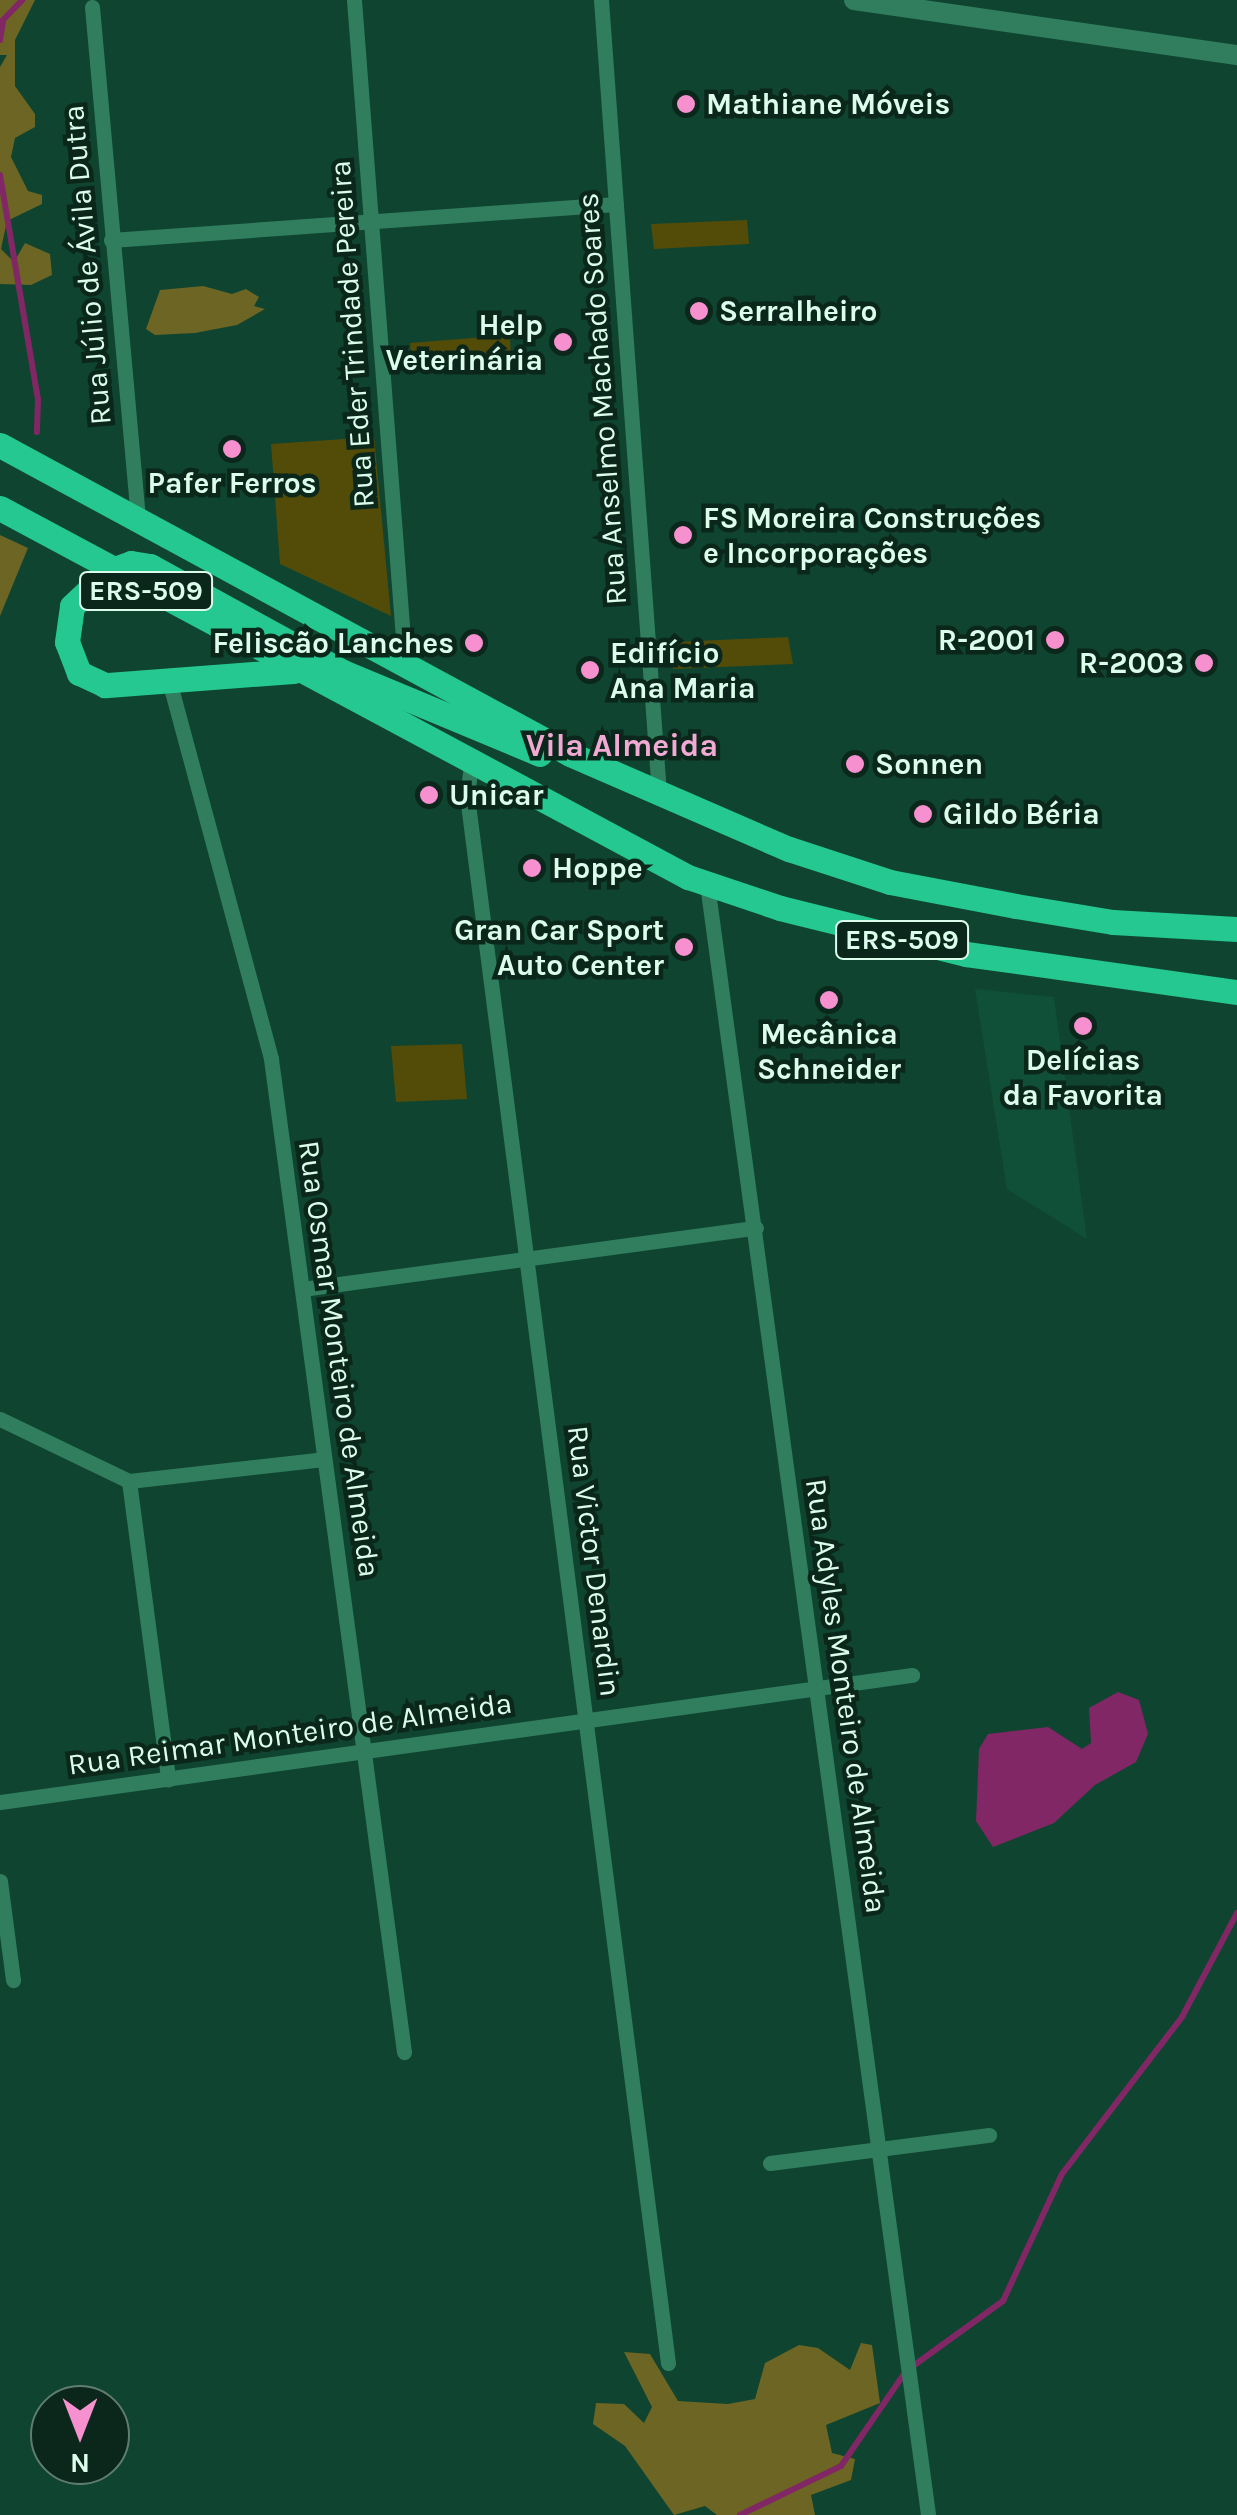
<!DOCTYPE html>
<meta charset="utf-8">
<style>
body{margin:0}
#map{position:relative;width:1237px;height:2515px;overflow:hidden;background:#0f4430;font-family:Karla,sans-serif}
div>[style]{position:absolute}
.built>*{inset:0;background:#104f38}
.green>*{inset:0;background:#534c08}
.forest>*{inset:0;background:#6c6524}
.water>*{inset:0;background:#822765}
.stream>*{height:6px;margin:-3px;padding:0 3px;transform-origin:3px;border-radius:3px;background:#822765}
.minor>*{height:15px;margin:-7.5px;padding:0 7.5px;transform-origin:7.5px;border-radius:7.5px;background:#317e5f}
.tertiary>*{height:20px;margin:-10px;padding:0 10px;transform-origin:10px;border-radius:10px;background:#317e5f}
.trunk>*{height:25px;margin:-12.5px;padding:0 12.5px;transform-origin:12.5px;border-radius:12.5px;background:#24c890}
.dots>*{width:28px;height:28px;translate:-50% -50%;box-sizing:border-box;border:5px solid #0b271b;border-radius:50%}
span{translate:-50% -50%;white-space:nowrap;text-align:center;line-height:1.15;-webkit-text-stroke:9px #0b271b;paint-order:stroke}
.shield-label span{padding:2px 8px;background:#0b271b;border:2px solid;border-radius:8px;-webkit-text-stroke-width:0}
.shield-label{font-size:28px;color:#dcfdec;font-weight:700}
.poi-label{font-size:30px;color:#dcfdec;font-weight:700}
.left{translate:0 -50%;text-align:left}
.right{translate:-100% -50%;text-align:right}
.street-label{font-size:30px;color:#dcfdec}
.neighbourhood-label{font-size:32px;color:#f2aad5;font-weight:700}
.north{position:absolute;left:30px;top:2385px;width:100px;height:100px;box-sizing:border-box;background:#0b271b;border:2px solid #5f7d6f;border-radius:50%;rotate:180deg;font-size:28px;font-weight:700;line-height:40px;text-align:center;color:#dcfdec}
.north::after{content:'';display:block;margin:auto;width:35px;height:45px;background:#f690cf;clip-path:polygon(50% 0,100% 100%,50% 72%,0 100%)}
</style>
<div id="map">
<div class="built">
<div style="clip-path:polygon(975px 989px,1054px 997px,1087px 1239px,1007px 1189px)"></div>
</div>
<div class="green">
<div style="clip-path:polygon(747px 220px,749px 244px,654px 249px,651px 224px)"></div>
<div style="clip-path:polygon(510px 335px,511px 361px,412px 363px,410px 343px)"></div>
<div style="clip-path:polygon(374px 437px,391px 616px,280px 564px,271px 444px)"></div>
<div style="clip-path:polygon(788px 637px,793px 664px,673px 669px,673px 642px)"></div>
<div style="clip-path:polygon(462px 1044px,467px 1099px,396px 1102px,391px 1046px)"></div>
</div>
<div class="forest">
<div style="clip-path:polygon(0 0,35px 0,15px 40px,15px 86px,35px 114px,35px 127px,15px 138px,11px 157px,28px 191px,42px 195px,42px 204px,7px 221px,1px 249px,14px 262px,25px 243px,50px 254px,52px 275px,31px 285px,0 284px,0 67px,7px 55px,0 55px)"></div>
<div style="clip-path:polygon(203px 286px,232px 294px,246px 289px,259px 297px,254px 306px,265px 309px,237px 325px,195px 333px,155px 335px,146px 329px,160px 290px)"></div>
<div style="clip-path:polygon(0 535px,28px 548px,0 616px)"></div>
<div style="clip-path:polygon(861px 2343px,872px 2345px,880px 2403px,826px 2425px,832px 2453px,855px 2459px,851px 2480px,811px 2495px,815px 2515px,717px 2515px,705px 2506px,674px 2515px,625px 2446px,593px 2424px,596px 2403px,624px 2404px,644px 2423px,652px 2407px,624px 2352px,650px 2354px,678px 2401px,728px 2404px,755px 2399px,765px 2363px,799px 2345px,818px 2348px,850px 2370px)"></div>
</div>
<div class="water">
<div style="clip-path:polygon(1118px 1692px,1139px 1700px,1148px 1734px,1136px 1762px,1095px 1785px,1054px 1823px,993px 1847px,976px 1821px,979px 1749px,988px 1734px,1048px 1727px,1082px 1749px,1091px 1743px,1089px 1708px)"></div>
</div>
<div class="stream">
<div style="left:0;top:40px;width:20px;rotate:-81deg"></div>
<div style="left:3px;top:20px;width:28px;rotate:-46deg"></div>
<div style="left:0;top:175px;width:228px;rotate:80.4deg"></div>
<div style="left:38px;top:400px;width:32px;rotate:92deg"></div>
<div style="left:740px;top:2515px;width:112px;rotate:-25.9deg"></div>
<div style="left:841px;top:2466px;width:115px;rotate:-55.6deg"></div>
<div style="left:906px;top:2371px;width:120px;rotate:-35.8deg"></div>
<div style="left:1003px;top:2301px;width:140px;rotate:-65.1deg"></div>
<div style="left:1062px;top:2174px;width:198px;rotate:-52.6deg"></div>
<div style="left:1182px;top:2017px;width:118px;rotate:-62.1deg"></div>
</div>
<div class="minor">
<div style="left:354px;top:0;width:667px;rotate:85.61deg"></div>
<div style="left:601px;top:0;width:796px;rotate:85.82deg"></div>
<div style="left:92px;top:7px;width:513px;rotate:84.86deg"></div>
<div style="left:111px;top:240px;width:506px;rotate:-4.08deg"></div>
<div style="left:170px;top:684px;width:388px;rotate:74.9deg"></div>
<div style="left:271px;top:1059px;width:1002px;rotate:82.37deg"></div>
<div style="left:471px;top:766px;width:30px;rotate:98deg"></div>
<div style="left:467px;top:796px;width:1580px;rotate:82.69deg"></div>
<div style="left:707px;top:884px;width:1646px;rotate:82.28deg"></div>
<div style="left:302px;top:1289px;width:458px;rotate:-7.7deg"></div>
<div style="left:0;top:1419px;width:143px;rotate:25.7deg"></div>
<div style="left:129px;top:1481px;width:196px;rotate:-6.4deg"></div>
<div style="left:129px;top:1481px;width:301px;rotate:82.5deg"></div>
<div style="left:0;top:1802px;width:921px;rotate:-7.93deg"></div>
<div style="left:0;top:1881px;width:100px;rotate:82.5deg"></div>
<div style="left:770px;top:2163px;width:221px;rotate:-7.3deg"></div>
</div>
<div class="tertiary">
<div style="left:854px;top:0;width:387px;rotate:8.2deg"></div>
</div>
<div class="trunk">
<div style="left:0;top:445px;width:648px;rotate:28.46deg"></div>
<div style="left:570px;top:754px;width:239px;rotate:23.5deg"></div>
<div style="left:789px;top:849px;width:106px;rotate:18.1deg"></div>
<div style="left:890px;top:882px;width:128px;rotate:10.8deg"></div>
<div style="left:1016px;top:906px;width:98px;rotate:9.4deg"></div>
<div style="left:1113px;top:922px;width:124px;rotate:3.2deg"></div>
<div style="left:0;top:508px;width:781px;rotate:28.21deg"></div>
<div style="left:688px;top:877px;width:97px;rotate:18.6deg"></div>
<div style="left:780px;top:908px;width:192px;rotate:13.9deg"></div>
<div style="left:966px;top:954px;width:274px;rotate:8deg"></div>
<div style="left:293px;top:671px;width:189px;rotate:175.7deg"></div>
<div style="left:105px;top:685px;width:29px;rotate:-155deg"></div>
<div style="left:79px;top:673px;width:33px;rotate:-111deg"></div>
<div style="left:67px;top:642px;width:36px;rotate:-82deg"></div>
<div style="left:72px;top:606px;width:51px;rotate:-43.4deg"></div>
<div style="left:109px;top:571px;width:23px;rotate:-20deg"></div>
<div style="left:131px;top:563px;width:19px;rotate:9deg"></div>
<div style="left:150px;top:566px;width:220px;rotate:28.8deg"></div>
<div style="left:343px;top:672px;width:213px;rotate:22.6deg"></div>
</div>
<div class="dots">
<div style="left:686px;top:104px;background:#f690cf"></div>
<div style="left:699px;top:311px;background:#f690cf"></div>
<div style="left:563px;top:342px;background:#f690cf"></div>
<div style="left:232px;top:449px;background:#f690cf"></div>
<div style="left:683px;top:535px;background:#f690cf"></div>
<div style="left:1055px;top:640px;background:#f690cf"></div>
<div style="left:474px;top:643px;background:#f690cf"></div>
<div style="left:1204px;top:663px;background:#f690cf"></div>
<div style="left:590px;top:670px;background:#f690cf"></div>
<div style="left:855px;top:764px;background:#f690cf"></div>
<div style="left:429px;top:795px;background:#f690cf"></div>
<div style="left:923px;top:814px;background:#f690cf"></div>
<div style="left:532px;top:868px;background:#f690cf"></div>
<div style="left:684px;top:947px;background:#f690cf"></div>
<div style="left:829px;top:1000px;background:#f690cf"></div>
<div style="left:1083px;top:1026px;background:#f690cf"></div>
</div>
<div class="shield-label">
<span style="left:146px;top:591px">ERS-509</span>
<span style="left:902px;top:940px">ERS-509</span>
</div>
<div class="poi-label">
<span class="left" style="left:706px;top:104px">Mathiane Móveis</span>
<span class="left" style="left:719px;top:311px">Serralheiro</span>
<span class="right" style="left:543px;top:342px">Help<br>Veterinária</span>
<span style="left:232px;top:483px">Pafer Ferros</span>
<span class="left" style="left:703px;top:535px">FS Moreira Construções<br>e Incorporações</span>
<span class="right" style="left:1035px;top:640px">R-2001</span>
<span class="right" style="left:454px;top:643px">Feliscão Lanches</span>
<span class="left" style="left:610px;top:670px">Edifício<br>Ana Maria</span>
<span class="right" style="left:1184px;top:663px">R-2003</span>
<span class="left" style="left:875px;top:764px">Sonnen</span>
<span class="left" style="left:449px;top:795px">Unicar</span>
<span class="left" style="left:943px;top:814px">Gildo Béria</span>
<span class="left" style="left:552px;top:868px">Hoppe</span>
<span class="right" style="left:664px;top:947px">Gran Car Sport<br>Auto Center</span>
<span style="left:829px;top:1051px">Mecânica<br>Schneider</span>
<span style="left:1083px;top:1077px">Delícias<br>da Favorita</span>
</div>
<div class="street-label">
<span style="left:87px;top:265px;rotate:-95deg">Rua Júlio de Ávila Dutra</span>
<span style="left:352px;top:334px;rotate:-94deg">Rua Eder Trindade Pereira</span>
<span style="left:602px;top:399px;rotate:-94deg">Rua Anselmo Machado Soares</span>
<span style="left:339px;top:1359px;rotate:82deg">Rua Osmar Monteiro de Almeida</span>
<span style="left:594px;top:1561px;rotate:83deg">Rua Victor Denardin</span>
<span style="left:846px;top:1696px;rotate:82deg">Rua Adyles Monteiro de Almeida</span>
<span style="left:290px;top:1734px;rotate:-8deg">Rua Reimar Monteiro de Almeida</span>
</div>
<div class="neighbourhood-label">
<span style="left:622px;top:746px">Vila Almeida</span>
</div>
<div class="north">N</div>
</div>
